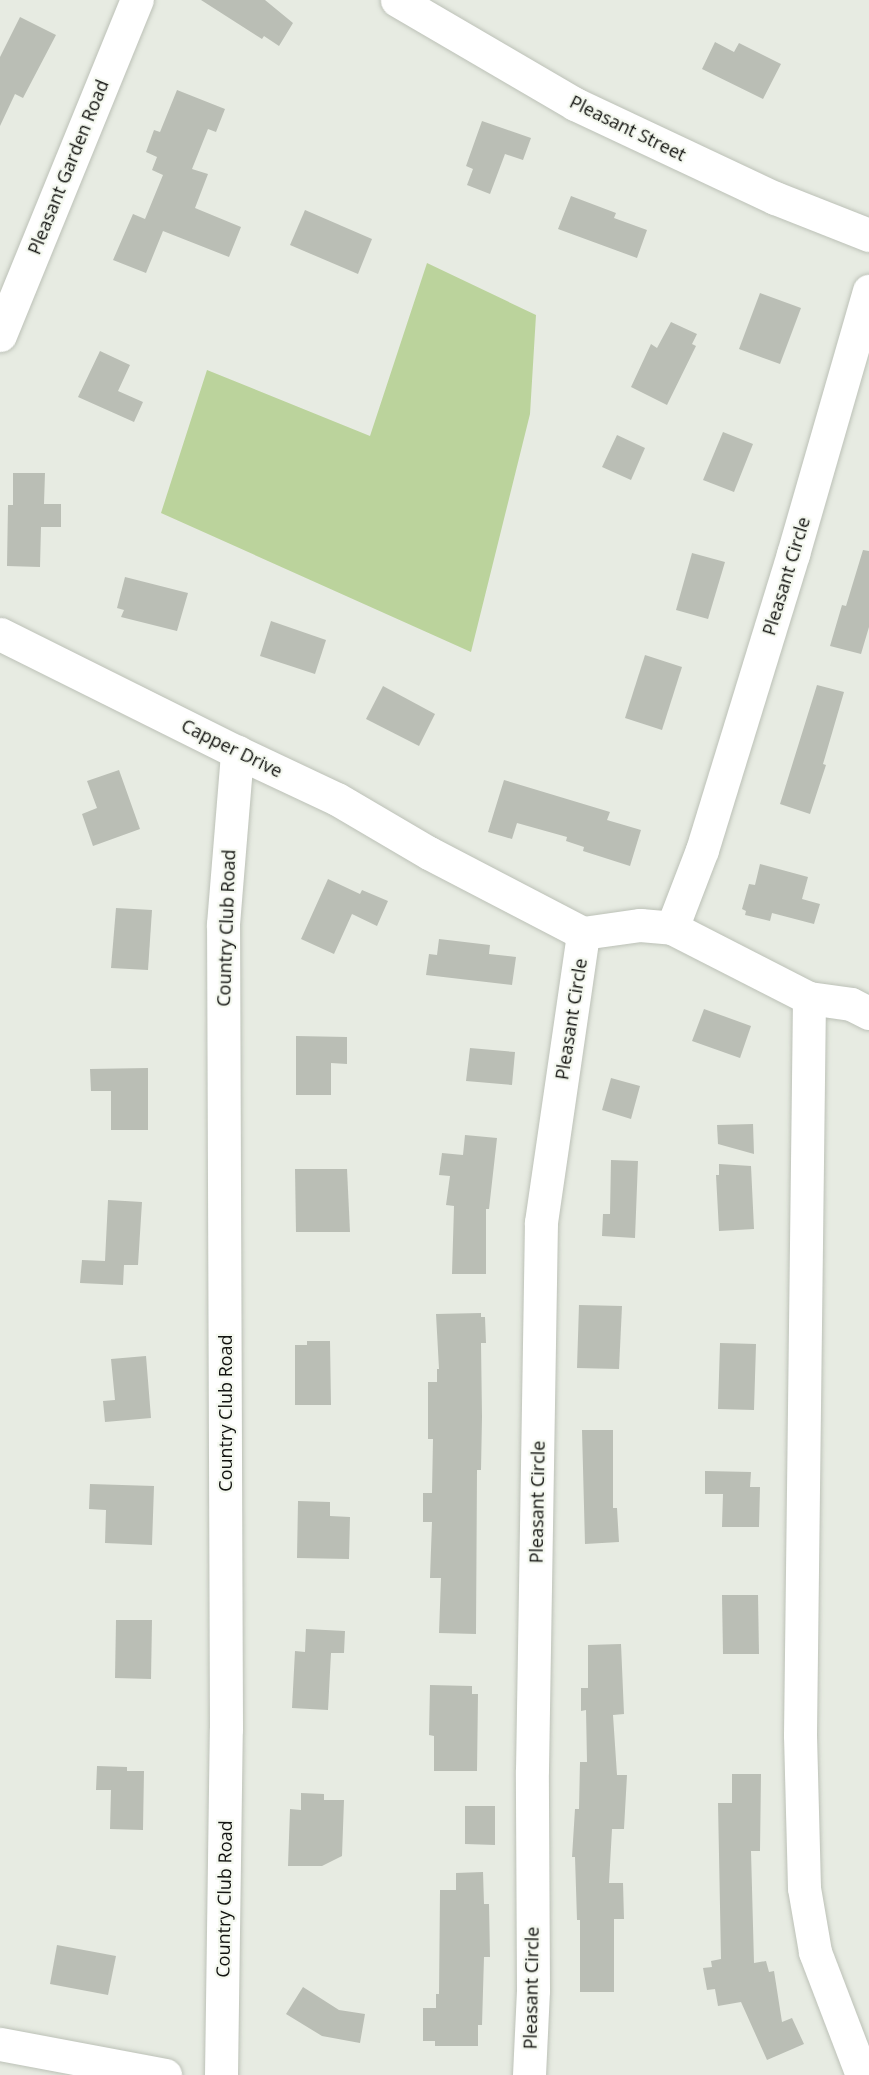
<!DOCTYPE html>
<style>
body{margin:0}
#map{position:relative;width:869px;height:2075px;overflow:hidden;background:#e7ebe2;font-family:"Open Sans",sans-serif}
div>[style]{position:absolute}
.green>*{inset:0;background:#bbd39c}
.building>*{inset:0;background:#babeb5}
.roads{filter:drop-shadow(0 0 2px #bcc1b7) drop-shadow(0 0 2px #bcc1b7)}
.minor>*{height:33px;margin:-16.5px;padding:0 16.5px;transform-origin:16.5px;border-radius:16.5px;background:#fff}
.major>*{height:33px;margin:-16.5px;padding:0 16.5px;transform-origin:16.5px;border-radius:16.5px;background:#fff}
span{translate:-50% -50%;white-space:nowrap;text-align:center;line-height:1.15;-webkit-text-stroke:4.5px #f4f8ef;paint-order:stroke}
.street-label{font-size:18px;color:#121310}
</style>
<div id="map">
<div class="green">
<div style="clip-path:polygon(427px 263px,536px 315px,530px 414px,471px 652px,161px 513px,207px 370px,370px 436px)"></div>
</div>
<div class="building">
<div style="clip-path:polygon(201px 0,265px 0,293px 23px,279px 46px,264px 36px,262px 39px)"></div>
<div style="clip-path:polygon(20px 17px,56px 35px,23px 98px,15px 94px,0 126px,0 57px)"></div>
<div style="clip-path:polygon(715px 42px,734px 52px,739px 43px,781px 64px,763px 99px,702px 69px)"></div>
<div style="clip-path:polygon(177px 90px,225px 109px,216px 132px,208px 129px,192px 169px,208px 174px,195px 208px,241px 227px,229px 257px,163px 231px,146px 273px,113px 260px,133px 214px,145px 219px,163px 175px,152px 170px,157px 157px,146px 152px,154px 130px,160px 132px)"></div>
<div style="clip-path:polygon(482px 121px,531px 138px,523px 160px,505px 154px,490px 194px,467px 185px,473px 169px,466px 166px)"></div>
<div style="clip-path:polygon(571px 196px,616px 213px,614px 218px,647px 230px,637px 258px,558px 229px)"></div>
<div style="clip-path:polygon(305px 210px,372px 239px,358px 274px,290px 245px)"></div>
<div style="clip-path:polygon(760px 293px,801px 308px,780px 364px,739px 349px)"></div>
<div style="clip-path:polygon(671px 322px,697px 334px,692px 344px,696px 346px,667px 405px,631px 387px,651px 344px,657px 348px)"></div>
<div style="clip-path:polygon(100px 351px,130px 365px,118px 391px,143px 402px,134px 422px,78px 397px)"></div>
<div style="clip-path:polygon(723px 432px,753px 444px,734px 492px,703px 480px)"></div>
<div style="clip-path:polygon(617px 435px,645px 448px,631px 480px,602px 467px)"></div>
<div style="clip-path:polygon(13px 473px,45px 473px,44px 504px,61px 504px,61px 527px,41px 527px,40px 567px,7px 566px,8px 505px,13px 505px)"></div>
<div style="clip-path:polygon(863px 550px,869px 551px,869px 627px,861px 654px,830px 646px,842px 605px,846px 606px)"></div>
<div style="clip-path:polygon(692px 553px,725px 562px,708px 619px,676px 610px)"></div>
<div style="clip-path:polygon(125px 577px,188px 593px,177px 631px,121px 617px,124px 610px,117px 608px)"></div>
<div style="clip-path:polygon(271px 621px,326px 640px,315px 674px,260px 656px)"></div>
<div style="clip-path:polygon(645px 655px,682px 667px,662px 730px,625px 718px)"></div>
<div style="clip-path:polygon(817px 685px,844px 692px,823px 764px,826px 765px,810px 814px,780px 804px)"></div>
<div style="clip-path:polygon(383px 686px,435px 714px,419px 746px,366px 719px)"></div>
<div style="clip-path:polygon(119px 770px,140px 829px,93px 846px,82px 814px,97px 808px,87px 781px)"></div>
<div style="clip-path:polygon(504px 780px,610px 812px,607px 820px,641px 830px,630px 866px,583px 851px,584px 847px,566px 841px,567px 837px,517px 823px,512px 839px,488px 832px)"></div>
<div style="clip-path:polygon(760px 864px,808px 877px,802px 899px,820px 904px,814px 924px,772px 913px,770px 921px,745px 915px,746px 911px,742px 909px,749px 884px,755px 885px)"></div>
<div style="clip-path:polygon(328px 879px,360px 894px,362px 890px,388px 901px,377px 926px,352px 914px,334px 954px,301px 939px)"></div>
<div style="clip-path:polygon(116px 908px,152px 910px,148px 970px,111px 968px)"></div>
<div style="clip-path:polygon(439px 939px,490px 945px,489px 954px,516px 957px,512px 985px,426px 975px,429px 954px,437px 955px)"></div>
<div style="clip-path:polygon(704px 1009px,751px 1026px,740px 1058px,692px 1041px)"></div>
<div style="clip-path:polygon(296px 1036px,347px 1037px,347px 1064px,331px 1063px,331px 1095px,296px 1095px)"></div>
<div style="clip-path:polygon(470px 1048px,515px 1052px,512px 1085px,466px 1081px)"></div>
<div style="clip-path:polygon(148px 1068px,148px 1130px,111px 1130px,111px 1091px,91px 1091px,90px 1069px)"></div>
<div style="clip-path:polygon(611px 1078px,640px 1086px,631px 1119px,602px 1110px)"></div>
<div style="clip-path:polygon(753px 1124px,754px 1154px,718px 1144px,717px 1125px)"></div>
<div style="clip-path:polygon(465px 1135px,497px 1138px,489px 1209px,486px 1209px,486px 1274px,452px 1274px,454px 1206px,446px 1205px,450px 1176px,439px 1175px,442px 1153px,463px 1155px)"></div>
<div style="clip-path:polygon(611px 1160px,638px 1161px,635px 1238px,602px 1236px,603px 1214px,610px 1214px)"></div>
<div style="clip-path:polygon(719px 1164px,751px 1166px,754px 1229px,719px 1231px,716px 1175px,719px 1175px)"></div>
<div style="clip-path:polygon(295px 1169px,347px 1169px,350px 1232px,296px 1232px)"></div>
<div style="clip-path:polygon(108px 1200px,142px 1202px,138px 1265px,124px 1265px,123px 1285px,80px 1283px,82px 1260px,105px 1261px)"></div>
<div style="clip-path:polygon(579px 1305px,622px 1306px,619px 1369px,577px 1368px)"></div>
<div style="clip-path:polygon(481px 1313px,481px 1317px,485px 1317px,486px 1343px,481px 1343px,482px 1417px,481px 1470px,477px 1470px,476px 1634px,439px 1633px,441px 1578px,430px 1578px,432px 1522px,423px 1522px,423px 1493px,432px 1493px,433px 1439px,428px 1439px,428px 1382px,437px 1382px,437px 1369px,439px 1369px,436px 1314px)"></div>
<div style="clip-path:polygon(307px 1341px,330px 1341px,331px 1405px,295px 1405px,295px 1345px,307px 1345px)"></div>
<div style="clip-path:polygon(720px 1343px,756px 1344px,754px 1410px,718px 1409px)"></div>
<div style="clip-path:polygon(146px 1356px,151px 1418px,105px 1422px,103px 1401px,115px 1400px,111px 1359px)"></div>
<div style="clip-path:polygon(582px 1430px,613px 1430px,613px 1508px,617px 1508px,619px 1542px,585px 1544px)"></div>
<div style="clip-path:polygon(705px 1471px,751px 1472px,750px 1487px,760px 1487px,759px 1527px,722px 1527px,723px 1494px,705px 1494px)"></div>
<div style="clip-path:polygon(90px 1484px,154px 1486px,152px 1545px,105px 1543px,106px 1510px,89px 1509px)"></div>
<div style="clip-path:polygon(298px 1501px,330px 1502px,330px 1516px,350px 1517px,349px 1559px,297px 1558px)"></div>
<div style="clip-path:polygon(722px 1595px,758px 1595px,759px 1654px,723px 1654px)"></div>
<div style="clip-path:polygon(116px 1620px,152px 1620px,151px 1679px,115px 1678px)"></div>
<div style="clip-path:polygon(306px 1629px,345px 1631px,344px 1653px,331px 1653px,328px 1710px,292px 1708px,295px 1651px,305px 1652px)"></div>
<div style="clip-path:polygon(621px 1644px,624px 1714px,613px 1715px,617px 1775px,627px 1775px,624px 1829px,612px 1829px,609px 1883px,623px 1883px,624px 1919px,614px 1919px,614px 1992px,580px 1992px,580px 1920px,577px 1920px,575px 1857px,572px 1857px,575px 1809px,579px 1809px,580px 1762px,587px 1762px,586px 1710px,581px 1711px,581px 1688px,588px 1688px,588px 1645px)"></div>
<div style="clip-path:polygon(430px 1685px,472px 1686px,472px 1694px,478px 1694px,477px 1771px,434px 1771px,434px 1736px,429px 1735px)"></div>
<div style="clip-path:polygon(97px 1766px,127px 1767px,127px 1771px,144px 1771px,143px 1830px,110px 1829px,111px 1790px,96px 1790px)"></div>
<div style="clip-path:polygon(732px 1774px,761px 1774px,760px 1851px,751px 1851px,754px 1963px,766px 1961px,769px 1972px,774px 1971px,782px 2022px,792px 2018px,804px 2044px,767px 2060px,741px 2002px,718px 2006px,715px 1989px,707px 1990px,703px 1968px,712px 1967px,711px 1961px,721px 1959px,718px 1803px,732px 1803px)"></div>
<div style="clip-path:polygon(301px 1793px,324px 1794px,324px 1800px,344px 1800px,342px 1856px,322px 1866px,288px 1866px,290px 1809px,301px 1810px)"></div>
<div style="clip-path:polygon(465px 1806px,495px 1806px,495px 1845px,465px 1844px)"></div>
<div style="clip-path:polygon(483px 1872px,484px 1904px,489px 1904px,490px 1957px,484px 1957px,482px 2025px,478px 2025px,478px 2046px,435px 2046px,435px 2041px,423px 2041px,423px 2008px,436px 2008px,436px 1994px,439px 1994px,440px 1890px,456px 1890px,456px 1873px)"></div>
<div style="clip-path:polygon(57px 1945px,116px 1956px,108px 1995px,50px 1984px)"></div>
<div style="clip-path:polygon(303px 1987px,339px 2010px,365px 2014px,360px 2043px,322px 2036px,286px 2014px)"></div>
</div>
<div class="roads">
<div class="minor">
<div style="left:0;top:335px;width:362px;rotate:-67.8deg"></div>
<div style="left:0;top:634px;width:265px;rotate:26.5deg"></div>
<div style="left:237px;top:752px;width:110px;rotate:25.2deg"></div>
<div style="left:337px;top:799px;width:107px;rotate:30.4deg"></div>
<div style="left:429px;top:853px;width:174px;rotate:27.5deg"></div>
<div style="left:672px;top:928px;width:84px;rotate:-69deg"></div>
<div style="left:702px;top:850px;width:310px;rotate:-72.9deg"></div>
<div style="left:793px;top:554px;width:274px;rotate:-73.9deg"></div>
<div style="left:809px;top:998px;width:42px;rotate:8.1deg"></div>
<div style="left:851px;top:1004px;width:20px;rotate:27deg"></div>
<div style="left:0;top:2044px;width:168px;rotate:10.6deg"></div>
<div style="left:221px;top:2075px;width:346px;rotate:-89.2deg"></div>
<div style="left:226px;top:1729px;width:805px;rotate:-90.21deg"></div>
<div style="left:223px;top:924px;width:173px;rotate:-85.3deg"></div>
<div style="left:529px;top:2075px;width:85px;rotate:-87.3deg"></div>
<div style="left:533px;top:1990px;width:220px;rotate:-90.3deg"></div>
<div style="left:532px;top:1770px;width:548px;rotate:-89.06deg"></div>
<div style="left:541px;top:1222px;width:292px;rotate:-81.7deg"></div>
<div style="left:583px;top:933px;width:58px;rotate:-8deg"></div>
<div style="left:640px;top:925px;width:32px;rotate:5deg"></div>
<div style="left:672px;top:928px;width:154px;rotate:27.1deg"></div>
<div style="left:809px;top:998px;width:737px;rotate:90.7deg"></div>
<div style="left:800px;top:1735px;width:153px;rotate:88.5deg"></div>
<div style="left:804px;top:1888px;width:65px;rotate:80.2deg"></div>
<div style="left:815px;top:1952px;width:132px;rotate:69.1deg"></div>
</div>
<div class="major">
<div style="left:397px;top:0;width:206px;rotate:30.3deg"></div>
<div style="left:575px;top:104px;width:221px;rotate:25.2deg"></div>
<div style="left:775px;top:198px;width:101px;rotate:21.5deg"></div>
</div>
</div>
<div class="street-label">
<span style="left:628px;top:128px;rotate:26deg">Pleasant Street</span>
<span style="left:68px;top:167px;rotate:-68deg">Pleasant Garden Road</span>
<span style="left:786px;top:576px;rotate:-73deg">Pleasant Circle</span>
<span style="left:232px;top:748px;rotate:26deg">Capper Drive</span>
<span style="left:226px;top:928px;rotate:-88deg">Country Club Road</span>
<span style="left:571px;top:1019px;rotate:-81deg">Pleasant Circle</span>
<span style="left:225px;top:1413px;rotate:-90deg">Country Club Road</span>
<span style="left:537px;top:1502px;rotate:-89deg">Pleasant Circle</span>
<span style="left:224px;top:1899px;rotate:-89deg">Country Club Road</span>
<span style="left:531px;top:1988px;rotate:-89deg">Pleasant Circle</span>
</div>
</div>
